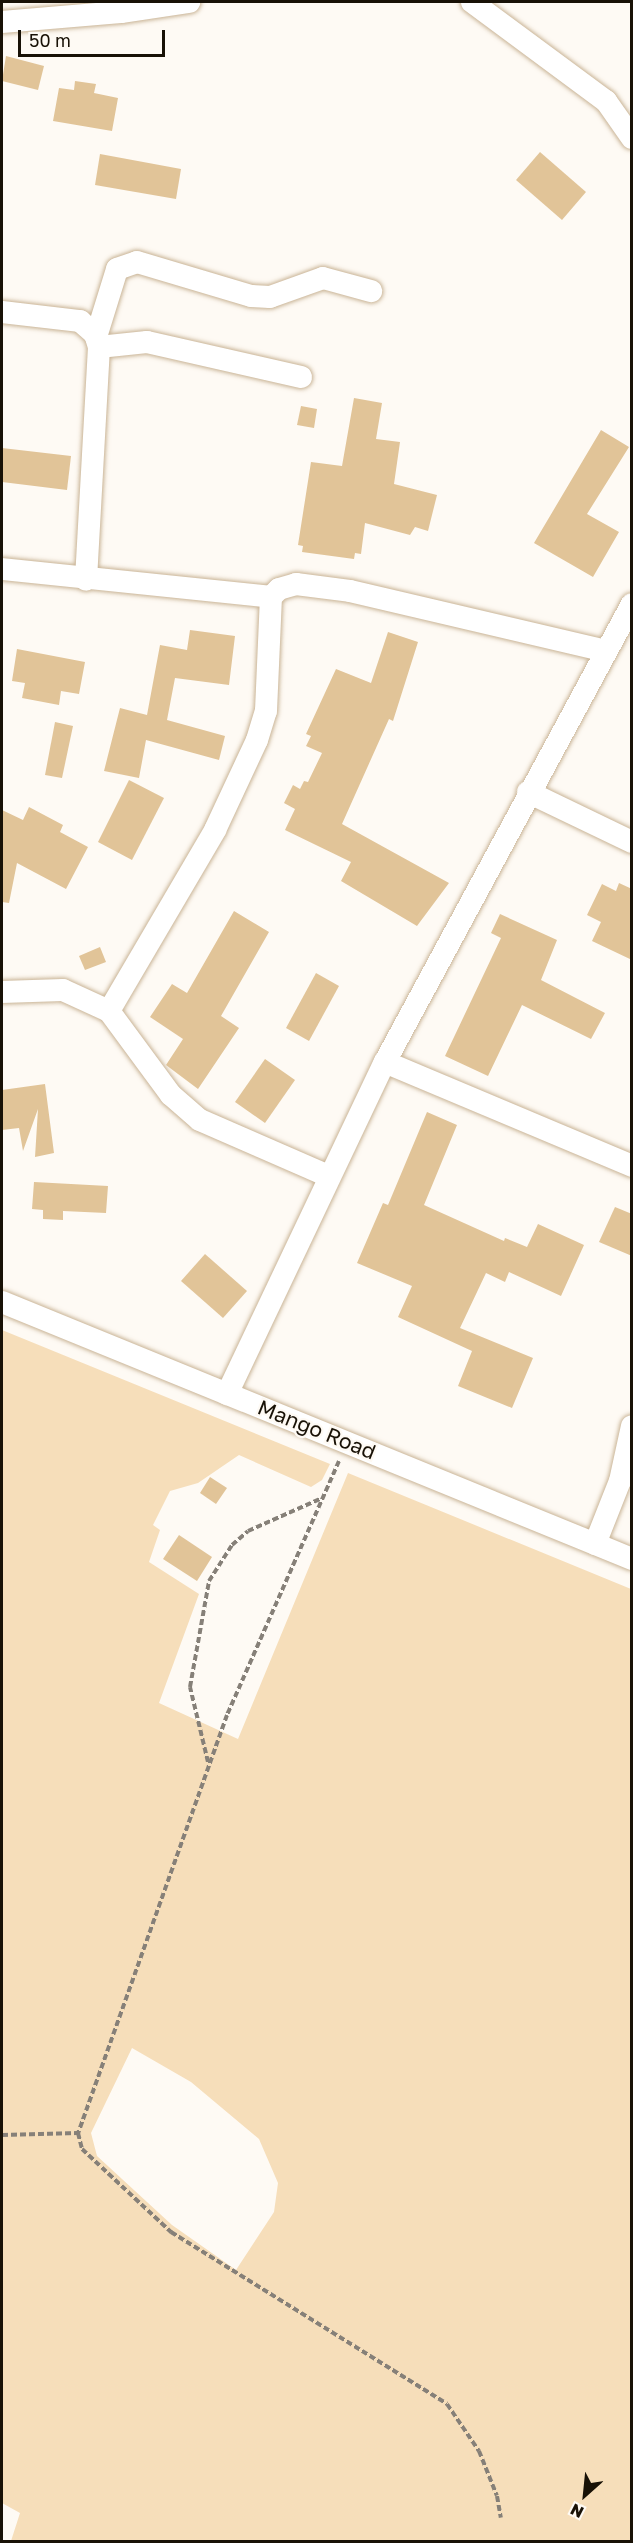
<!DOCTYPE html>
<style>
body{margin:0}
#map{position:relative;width:633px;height:2543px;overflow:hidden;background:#fefaf4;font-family:"Golos Text",sans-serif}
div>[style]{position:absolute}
.green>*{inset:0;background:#f6deba}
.building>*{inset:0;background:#e1c498}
.path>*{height:4px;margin-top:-2px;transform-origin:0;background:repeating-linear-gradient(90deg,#868078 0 6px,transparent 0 9px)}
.roads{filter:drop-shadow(0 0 2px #c9b496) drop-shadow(0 0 2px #c9b496)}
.minor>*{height:22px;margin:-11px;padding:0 11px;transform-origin:11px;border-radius:11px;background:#fff}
span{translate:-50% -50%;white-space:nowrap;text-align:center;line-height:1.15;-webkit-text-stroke:4.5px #fefaf4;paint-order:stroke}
.street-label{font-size:21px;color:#181106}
.frame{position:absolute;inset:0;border:3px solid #181106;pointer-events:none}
.north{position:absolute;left:555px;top:2465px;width:60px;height:60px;-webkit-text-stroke:4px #fefaf4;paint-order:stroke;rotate:207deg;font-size:16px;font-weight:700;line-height:24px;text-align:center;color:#181106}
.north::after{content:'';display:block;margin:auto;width:21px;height:27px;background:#181106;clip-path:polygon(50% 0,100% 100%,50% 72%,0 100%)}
.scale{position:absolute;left:18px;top:30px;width:147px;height:27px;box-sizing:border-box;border:3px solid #181106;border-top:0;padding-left:8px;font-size:18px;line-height:21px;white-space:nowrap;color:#181106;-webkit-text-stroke:4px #fefaf4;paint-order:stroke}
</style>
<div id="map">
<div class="green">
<div style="clip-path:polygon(evenodd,2px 1330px,330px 1464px,322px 1480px,311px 1487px,239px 1455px,198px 1483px,170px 1491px,153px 1525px,160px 1530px,149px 1562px,199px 1594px,159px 1703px,238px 1739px,348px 1473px,631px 1589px,631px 2541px,11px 2541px,20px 2513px,2px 2503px,2px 1330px,132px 2048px,191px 2082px,259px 2139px,278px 2183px,274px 2212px,236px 2270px,172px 2225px,97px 2156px,91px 2133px,132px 2048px)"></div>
</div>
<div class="building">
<div style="clip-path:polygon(6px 56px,44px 66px,38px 90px,2px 81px)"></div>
<div style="clip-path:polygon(75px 81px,96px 84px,94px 93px,118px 98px,112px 131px,53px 121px,59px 88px,74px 90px)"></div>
<div style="clip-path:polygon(540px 152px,586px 192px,562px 220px,516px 180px)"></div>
<div style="clip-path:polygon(100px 154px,181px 169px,176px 199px,95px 185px)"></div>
<div style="clip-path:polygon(354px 398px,382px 403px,376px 439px,400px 442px,394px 484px,437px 495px,428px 531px,415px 527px,410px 535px,365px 523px,361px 554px,355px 553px,354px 559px,302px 552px,303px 546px,298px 545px,311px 462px,342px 466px)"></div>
<div style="clip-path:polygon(301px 406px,317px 409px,314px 428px,297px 425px)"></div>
<div style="clip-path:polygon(601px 430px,629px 447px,587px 514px,619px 532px,593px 577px,534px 543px)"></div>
<div style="clip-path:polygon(2px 448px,71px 456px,67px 490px,2px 482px)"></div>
<div style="clip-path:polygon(190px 630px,235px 636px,229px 685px,175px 678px,167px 720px,225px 736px,219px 760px,146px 740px,139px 778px,104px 771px,120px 708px,147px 715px,160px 645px,187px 650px)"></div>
<div style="clip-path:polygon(388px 632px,418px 642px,393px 721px,389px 719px,342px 824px,449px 883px,417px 926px,341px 881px,351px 862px,285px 830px,295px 809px,284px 803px,293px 785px,300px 789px,304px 781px,308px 782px,322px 753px,306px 746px,311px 736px,306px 734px,336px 669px,371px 683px)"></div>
<div style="clip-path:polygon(17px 649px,85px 662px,79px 694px,61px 691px,59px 705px,22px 698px,25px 683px,12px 681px)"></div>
<div style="clip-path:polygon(55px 722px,73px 726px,62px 778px,45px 775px)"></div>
<div style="clip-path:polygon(129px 780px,164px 798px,132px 860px,98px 842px)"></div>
<div style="clip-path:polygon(29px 807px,63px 825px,60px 832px,88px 847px,66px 889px,17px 863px,9px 903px,2px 902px,2px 810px,23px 820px)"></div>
<div style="clip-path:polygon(619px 883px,632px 889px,632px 960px,592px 941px,601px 922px,587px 915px,602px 884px,616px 891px)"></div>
<div style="clip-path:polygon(234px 911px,269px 932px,221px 1016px,239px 1028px,198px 1089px,166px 1065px,183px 1039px,150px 1017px,172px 984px,187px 993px)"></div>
<div style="clip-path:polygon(500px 914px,557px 940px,541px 980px,605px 1013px,591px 1039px,522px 1005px,488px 1076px,445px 1056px,501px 938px,491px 933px)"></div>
<div style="clip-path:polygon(100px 947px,106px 962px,85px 970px,79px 956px)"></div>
<div style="clip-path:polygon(316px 973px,339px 986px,309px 1041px,286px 1028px)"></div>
<div style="clip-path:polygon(265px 1059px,295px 1080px,265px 1123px,235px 1102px)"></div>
<div style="clip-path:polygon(45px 1084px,54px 1153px,35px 1157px,38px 1109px,23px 1151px,19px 1128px,2px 1130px,2px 1090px)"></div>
<div style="clip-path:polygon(427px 1112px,457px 1125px,424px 1205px,504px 1241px,505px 1238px,527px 1247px,538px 1224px,584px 1245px,561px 1296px,509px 1272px,505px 1282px,486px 1273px,460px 1328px,533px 1358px,512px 1408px,458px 1386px,472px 1351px,398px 1317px,412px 1286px,357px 1263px,383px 1203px,388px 1205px)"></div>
<div style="clip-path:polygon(34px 1182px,108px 1186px,106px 1213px,63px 1211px,63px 1220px,43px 1219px,43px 1210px,32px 1209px)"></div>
<div style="clip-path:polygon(615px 1207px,632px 1214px,632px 1256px,599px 1242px)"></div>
<div style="clip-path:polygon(205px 1254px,247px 1291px,223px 1318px,181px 1281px)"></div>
<div style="clip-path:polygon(210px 1477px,227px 1488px,216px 1504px,200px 1493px)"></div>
<div style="clip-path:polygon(179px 1535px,212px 1557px,197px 1581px,163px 1559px)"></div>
</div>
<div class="path">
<div style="left:339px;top:1461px;width:278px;rotate:113.8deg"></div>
<div style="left:227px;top:1715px;width:444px;rotate:109.6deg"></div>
<div style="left:78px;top:2133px;width:16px;rotate:76deg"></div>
<div style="left:82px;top:2149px;width:122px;rotate:43deg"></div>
<div style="left:171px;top:2232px;width:325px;rotate:31.9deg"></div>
<div style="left:447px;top:2404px;width:57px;rotate:55.8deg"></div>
<div style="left:479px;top:2451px;width:48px;rotate:68.2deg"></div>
<div style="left:497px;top:2496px;width:22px;rotate:80deg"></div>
<div style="left:208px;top:1762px;width:77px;rotate:-103.5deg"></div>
<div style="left:190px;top:1687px;width:108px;rotate:-79.8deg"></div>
<div style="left:209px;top:1581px;width:43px;rotate:-57.4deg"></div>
<div style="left:232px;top:1545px;width:21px;rotate:-41deg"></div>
<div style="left:248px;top:1531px;width:79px;rotate:-24deg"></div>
<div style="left:2px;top:2135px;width:76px;rotate:-1.5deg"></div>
</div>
<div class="roads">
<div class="minor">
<div style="left:472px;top:2px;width:167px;rotate:36.5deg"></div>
<div style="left:606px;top:101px;width:45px;rotate:54.9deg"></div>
<div style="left:2px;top:22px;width:119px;rotate:-4.8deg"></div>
<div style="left:121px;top:12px;width:69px;rotate:-8.4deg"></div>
<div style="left:2px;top:312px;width:79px;rotate:6.6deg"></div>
<div style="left:80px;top:321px;width:20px;rotate:41deg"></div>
<div style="left:95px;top:334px;width:14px;rotate:73deg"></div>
<div style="left:99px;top:347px;width:233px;rotate:93.2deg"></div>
<div style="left:96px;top:337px;width:71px;rotate:-72.8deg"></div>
<div style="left:117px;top:269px;width:21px;rotate:-19deg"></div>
<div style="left:137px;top:262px;width:119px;rotate:16.6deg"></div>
<div style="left:251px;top:296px;width:19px;rotate:3deg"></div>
<div style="left:270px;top:297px;width:56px;rotate:-19.7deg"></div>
<div style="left:323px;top:278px;width:50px;rotate:15.2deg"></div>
<div style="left:99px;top:347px;width:48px;rotate:-5.9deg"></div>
<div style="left:147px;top:342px;width:158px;rotate:12.8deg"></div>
<div style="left:2px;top:569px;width:270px;rotate:5.9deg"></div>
<div style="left:528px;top:792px;width:115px;rotate:25.7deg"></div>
<div style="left:2px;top:992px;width:61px;rotate:-1.9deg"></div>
<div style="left:63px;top:990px;width:51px;rotate:24.5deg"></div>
<div style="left:109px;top:1011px;width:104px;rotate:53.6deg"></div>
<div style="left:171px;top:1095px;width:38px;rotate:41deg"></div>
<div style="left:200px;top:1120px;width:140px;rotate:23.6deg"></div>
<div style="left:109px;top:1011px;width:210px;rotate:-59.6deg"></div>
<div style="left:215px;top:830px;width:99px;rotate:-65deg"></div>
<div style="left:257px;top:740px;width:30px;rotate:-73deg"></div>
<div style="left:266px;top:711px;width:114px;rotate:-87.5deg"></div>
<div style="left:271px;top:597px;width:11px;rotate:-45deg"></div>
<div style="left:279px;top:589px;width:18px;rotate:-16deg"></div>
<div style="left:296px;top:584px;width:54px;rotate:7.4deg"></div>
<div style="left:350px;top:591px;width:262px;rotate:13.2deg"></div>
<div style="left:385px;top:1062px;width:268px;rotate:22.8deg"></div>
<div style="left:2px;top:1302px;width:680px;rotate:22.19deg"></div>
<div style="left:227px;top:1394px;width:368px;rotate:-64.6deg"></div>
<div style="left:385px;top:1062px;width:520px;rotate:-61.66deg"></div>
<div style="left:595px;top:1544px;width:68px;rotate:-68.4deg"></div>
<div style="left:620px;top:1481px;width:56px;rotate:-77.7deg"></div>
</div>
</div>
<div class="street-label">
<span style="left:317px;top:1429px;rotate:22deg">Mango Road</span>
</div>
<div class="frame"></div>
<div class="north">N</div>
<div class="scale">50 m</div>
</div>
